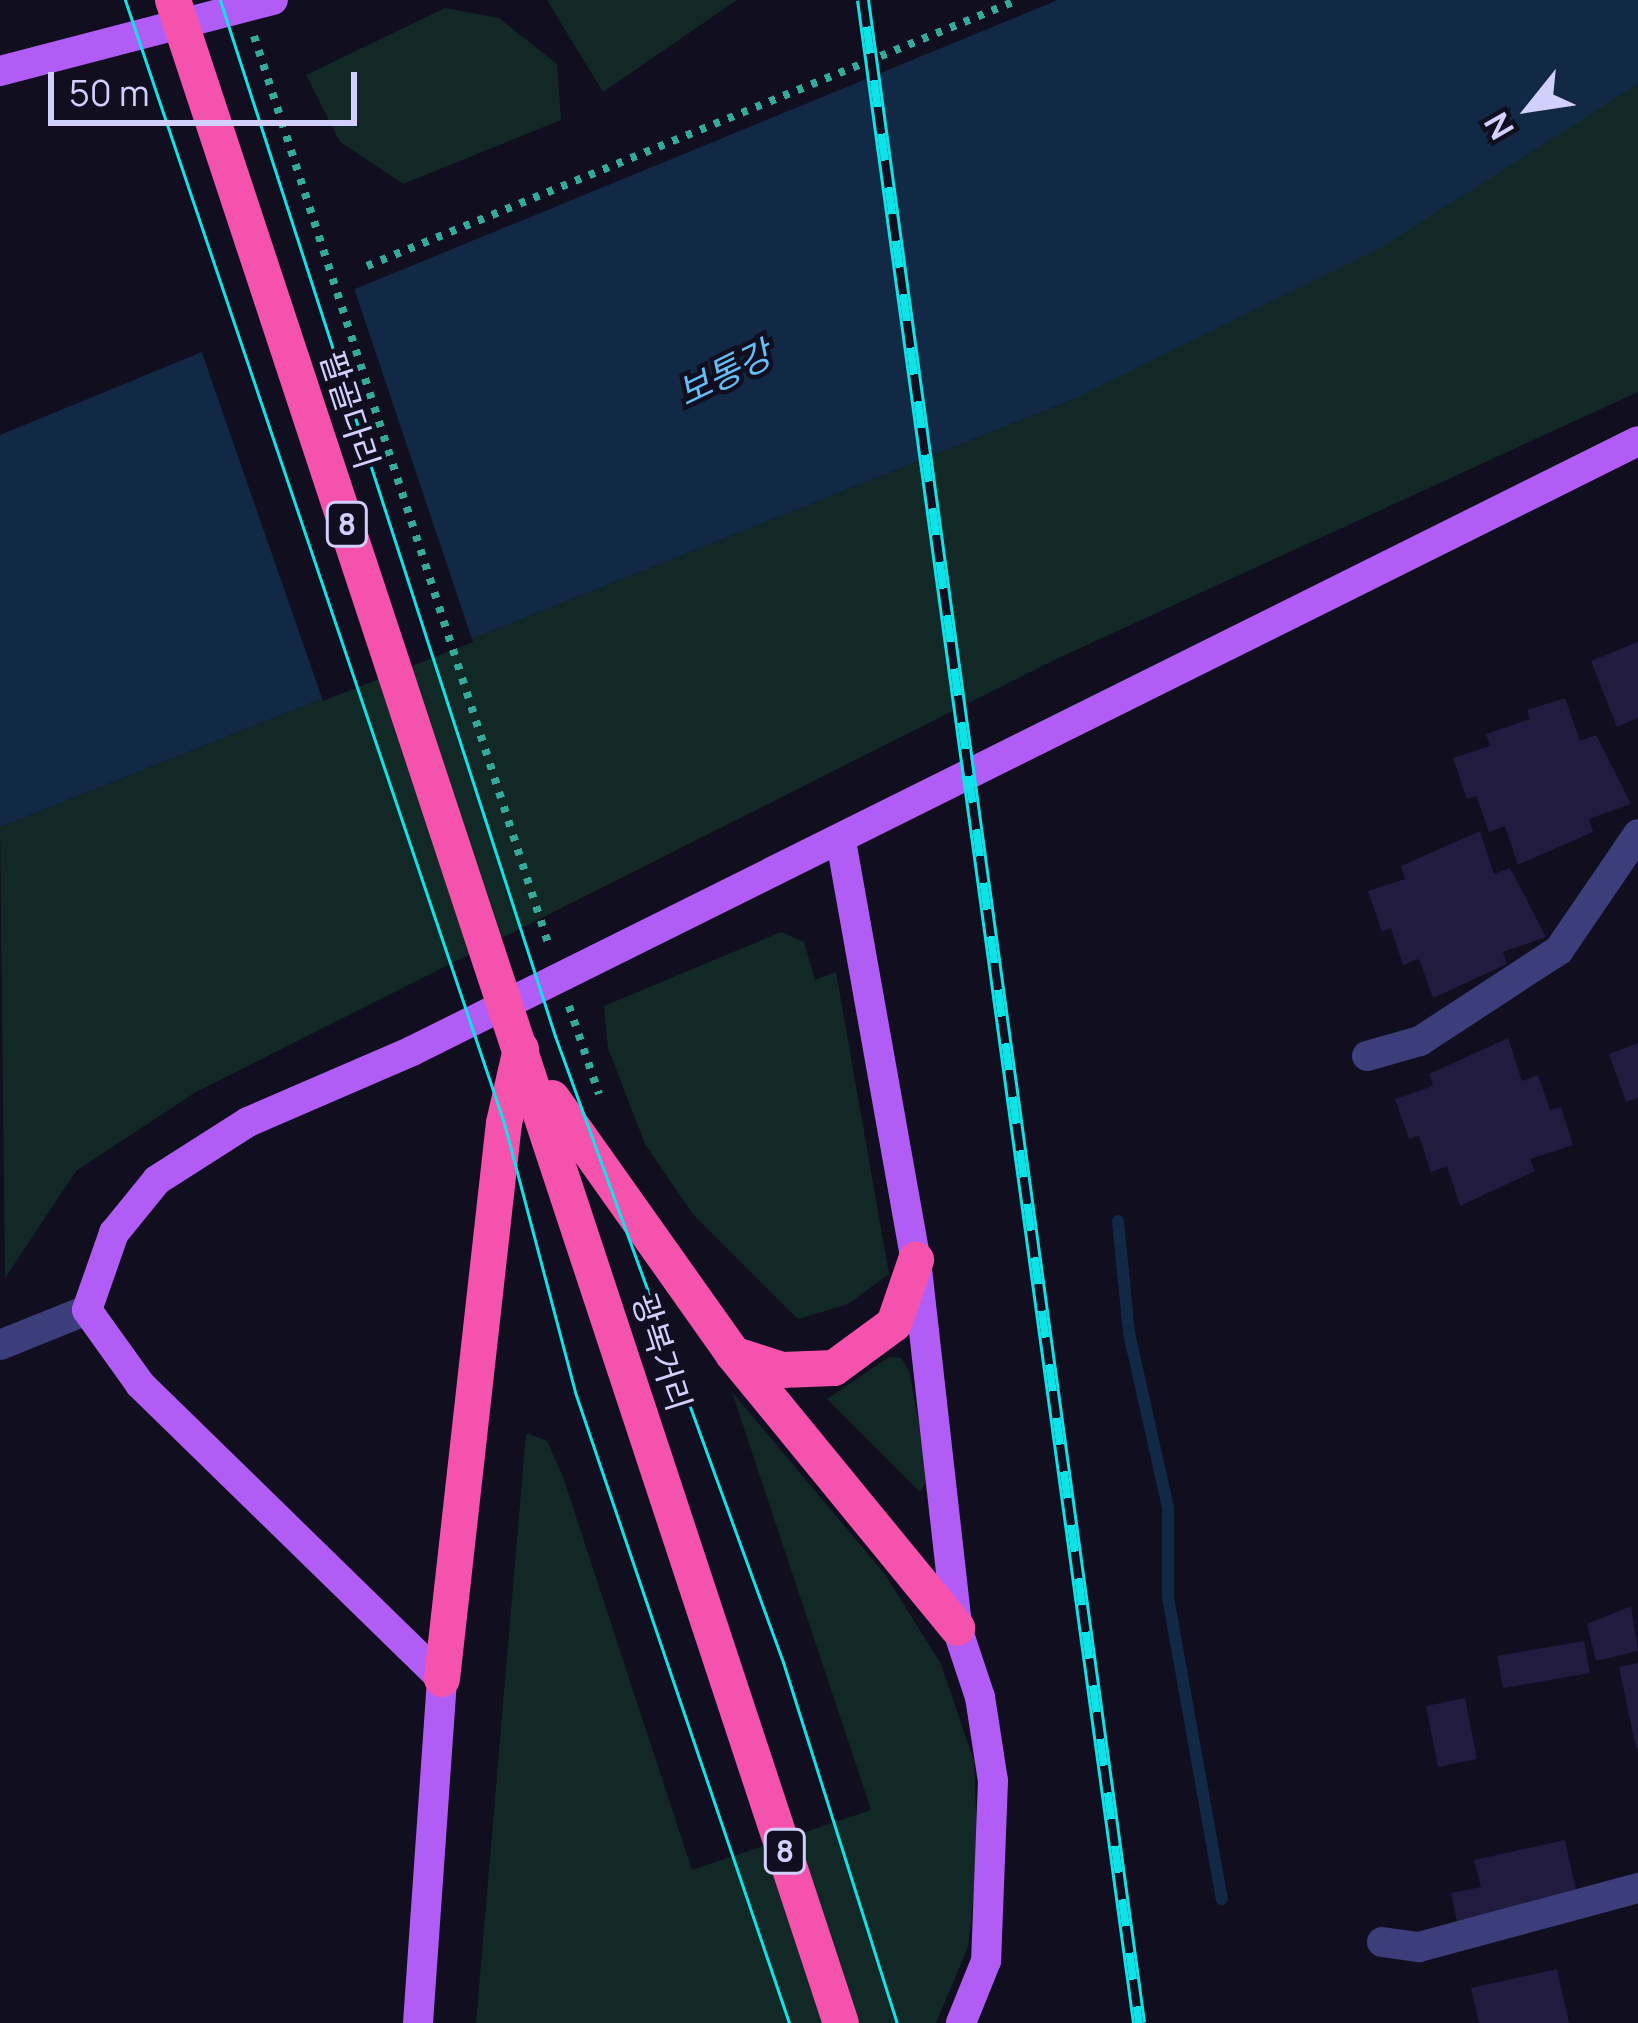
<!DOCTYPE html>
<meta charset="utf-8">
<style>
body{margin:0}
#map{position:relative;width:1638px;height:2023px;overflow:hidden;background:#100e1f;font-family:Manrope,"Noto Sans KR",sans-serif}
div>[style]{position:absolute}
.green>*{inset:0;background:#112826}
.water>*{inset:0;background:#112945}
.pier>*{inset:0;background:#100e1f}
.stream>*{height:12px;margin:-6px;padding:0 6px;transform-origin:6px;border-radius:6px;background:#112945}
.building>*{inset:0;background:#201b3f}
.path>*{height:8px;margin-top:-4px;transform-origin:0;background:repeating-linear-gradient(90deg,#35aa9a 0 6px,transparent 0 15px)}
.minor>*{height:30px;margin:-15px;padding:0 15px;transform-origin:15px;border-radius:15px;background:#3c3e7b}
.major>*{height:30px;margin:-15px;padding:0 15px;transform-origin:15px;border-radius:15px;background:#b15df5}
.highway>*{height:36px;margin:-18px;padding:0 18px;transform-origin:18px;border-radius:18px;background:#f452ac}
.tram>*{height:3px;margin:-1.5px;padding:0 1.5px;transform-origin:1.5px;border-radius:1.5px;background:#0fe3e8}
.rail>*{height:14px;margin-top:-7px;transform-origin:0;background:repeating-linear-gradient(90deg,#100e1f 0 27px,#0fe3e8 0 54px);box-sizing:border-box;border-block:3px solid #0fe3e8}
span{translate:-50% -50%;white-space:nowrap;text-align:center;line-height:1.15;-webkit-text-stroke:9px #100e1f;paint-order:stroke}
.shield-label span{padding:3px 9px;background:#100e1f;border:3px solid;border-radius:9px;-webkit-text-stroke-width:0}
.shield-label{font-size:30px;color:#d1cffc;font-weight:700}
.street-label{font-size:33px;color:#d1cffc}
.water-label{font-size:36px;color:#64bdf5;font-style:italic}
.north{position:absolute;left:1470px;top:48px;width:120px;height:120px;-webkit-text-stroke:9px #100e1f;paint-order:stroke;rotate:240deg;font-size:33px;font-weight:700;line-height:48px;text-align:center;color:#d1cffc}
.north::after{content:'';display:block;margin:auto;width:42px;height:54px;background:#d1cffc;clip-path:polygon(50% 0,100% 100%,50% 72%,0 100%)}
.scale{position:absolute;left:48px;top:72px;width:309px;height:54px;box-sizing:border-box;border:6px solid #d1cffc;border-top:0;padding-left:15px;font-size:36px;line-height:42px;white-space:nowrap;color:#d1cffc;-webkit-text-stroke:9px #100e1f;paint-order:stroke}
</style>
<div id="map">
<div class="green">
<div style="clip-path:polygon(547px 0,737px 0,603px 92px)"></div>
<div style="clip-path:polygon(445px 8px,499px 18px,557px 64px,561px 120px,403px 184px,340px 142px,306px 75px)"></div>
<div style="clip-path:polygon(1638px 84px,1638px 392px,1050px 662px,196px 1092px,76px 1171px,5px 1278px,0 827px,1074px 399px)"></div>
<div style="clip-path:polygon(781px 932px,804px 942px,815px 980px,836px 972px,889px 1274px,848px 1304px,798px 1319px,692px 1213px,645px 1144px,608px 1048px,604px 1006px)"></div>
<div style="clip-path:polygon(889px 1357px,901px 1358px,909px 1371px,929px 1478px,920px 1492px,827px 1399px)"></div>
<div style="clip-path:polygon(732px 1392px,884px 1573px,941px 1664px,974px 1761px,978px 1856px,968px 1947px,936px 2023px,476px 2023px,526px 1433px,547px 1441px,563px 1477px,692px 1870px,871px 1810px)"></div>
</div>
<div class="water">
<div style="clip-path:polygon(1058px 0,1638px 0,1638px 84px,1382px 247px,1074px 399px,0 827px,0 435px)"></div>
</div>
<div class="pier">
<div style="clip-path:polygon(353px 285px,473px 642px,323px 701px,200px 347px)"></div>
</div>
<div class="stream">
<div style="left:1118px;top:1221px;width:113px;rotate:84.4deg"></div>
<div style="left:1129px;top:1333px;width:179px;rotate:77.4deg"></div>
<div style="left:1168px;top:1508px;width:89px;rotate:90deg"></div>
<div style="left:1168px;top:1597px;width:307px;rotate:79.9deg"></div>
</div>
<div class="building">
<div style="clip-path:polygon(1638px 642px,1638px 718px,1617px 727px,1591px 661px)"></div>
<div style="clip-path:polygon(1565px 698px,1580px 741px,1596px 735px,1631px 804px,1589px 819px,1593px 832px,1518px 865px,1505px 826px,1489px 832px,1476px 796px,1467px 799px,1453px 758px,1490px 746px,1486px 734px,1530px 719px,1527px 710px)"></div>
<div style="clip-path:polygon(1480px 831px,1494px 874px,1510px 868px,1546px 937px,1503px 952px,1507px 964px,1433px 998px,1419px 959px,1403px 965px,1391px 928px,1382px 932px,1368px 891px,1405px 879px,1401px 866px)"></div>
<div style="clip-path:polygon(1508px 1038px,1522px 1081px,1538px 1075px,1550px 1110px,1561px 1107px,1573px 1145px,1530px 1159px,1535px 1171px,1460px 1206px,1447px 1166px,1431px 1172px,1419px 1136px,1409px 1139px,1395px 1099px,1433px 1086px,1429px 1074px)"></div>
<div style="clip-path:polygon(1638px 1043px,1638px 1098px,1626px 1102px,1609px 1054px)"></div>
<div style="clip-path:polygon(1631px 1606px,1638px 1651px,1596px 1661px,1587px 1624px)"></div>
<div style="clip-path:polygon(1584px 1641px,1590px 1673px,1503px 1688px,1497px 1656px)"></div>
<div style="clip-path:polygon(1638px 1663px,1638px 1748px,1636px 1748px,1619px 1667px)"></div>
<div style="clip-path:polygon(1465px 1698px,1477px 1759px,1438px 1767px,1426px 1706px)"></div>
<div style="clip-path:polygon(1565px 1840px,1577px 1895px,1457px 1922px,1451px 1893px,1481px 1887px,1474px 1860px)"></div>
<div style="clip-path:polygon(1557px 1969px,1569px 2023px,1479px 2023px,1471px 1988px)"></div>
</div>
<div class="path">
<div style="left:254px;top:36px;width:957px;rotate:72.04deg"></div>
<div style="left:367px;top:266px;width:703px;rotate:-22.23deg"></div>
<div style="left:569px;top:1006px;width:93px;rotate:71.2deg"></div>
</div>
<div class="minor">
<div style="left:1367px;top:1056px;width:55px;rotate:-15.8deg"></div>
<div style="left:1420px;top:1041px;width:166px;rotate:-33.2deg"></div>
<div style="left:1559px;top:950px;width:140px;rotate:-55.7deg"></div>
<div style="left:0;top:1345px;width:94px;rotate:-21.9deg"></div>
<div style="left:1382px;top:1942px;width:37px;rotate:8deg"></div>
<div style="left:1419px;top:1947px;width:227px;rotate:-15.1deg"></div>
</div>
<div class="major">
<div style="left:0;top:71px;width:282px;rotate:-14.6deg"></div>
<div style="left:841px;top:841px;width:426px;rotate:79.9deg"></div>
<div style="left:916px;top:1260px;width:370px;rotate:83.6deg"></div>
<div style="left:957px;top:1628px;width:73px;rotate:71.6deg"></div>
<div style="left:980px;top:1697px;width:85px;rotate:81.2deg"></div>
<div style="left:993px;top:1781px;width:180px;rotate:92.2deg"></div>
<div style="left:986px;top:1961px;width:67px;rotate:112deg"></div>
<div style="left:418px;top:2023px;width:345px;rotate:-86deg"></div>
<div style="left:442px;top:1679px;width:422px;rotate:-135.7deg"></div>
<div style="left:140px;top:1384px;width:91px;rotate:-125.6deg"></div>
<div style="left:87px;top:1310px;width:82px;rotate:-70.7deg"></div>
<div style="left:114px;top:1233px;width:68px;rotate:-50.9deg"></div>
<div style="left:157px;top:1180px;width:108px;rotate:-32.5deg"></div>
<div style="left:248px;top:1122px;width:179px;rotate:-23.4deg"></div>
<div style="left:412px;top:1051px;width:1369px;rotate:-26.45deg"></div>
</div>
<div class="highway">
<div style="left:173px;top:0;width:2130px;rotate:71.73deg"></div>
<div style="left:552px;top:1098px;width:314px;rotate:54.7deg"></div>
<div style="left:733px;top:1354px;width:354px;rotate:50.7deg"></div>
<div style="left:733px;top:1354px;width:52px;rotate:18.1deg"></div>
<div style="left:782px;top:1370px;width:52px;rotate:-2.2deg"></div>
<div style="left:834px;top:1368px;width:74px;rotate:-36.3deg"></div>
<div style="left:894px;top:1324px;width:68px;rotate:-71deg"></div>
<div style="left:442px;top:1679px;width:559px;rotate:-83.64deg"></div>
<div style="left:504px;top:1123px;width:76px;rotate:-77.1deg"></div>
</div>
<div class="tram">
<div style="left:125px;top:0;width:1185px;rotate:71.35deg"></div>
<div style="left:504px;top:1123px;width:281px;rotate:75.2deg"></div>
<div style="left:576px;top:1395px;width:663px;rotate:71.26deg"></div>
<div style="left:220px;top:0;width:1089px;rotate:72.08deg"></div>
<div style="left:555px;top:1036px;width:666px;rotate:69.99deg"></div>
<div style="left:783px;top:1662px;width:379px;rotate:72.5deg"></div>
</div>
<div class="rail">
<div style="left:863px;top:0;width:2042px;rotate:82.23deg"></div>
</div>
<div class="shield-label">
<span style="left:347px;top:524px">8</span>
<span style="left:785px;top:1851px">8</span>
</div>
<div class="street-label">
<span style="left:350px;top:410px;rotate:72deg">팔골다리</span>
<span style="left:662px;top:1352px;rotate:72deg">광복거리</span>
</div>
<div class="water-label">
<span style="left:724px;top:373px;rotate:-26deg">보통강</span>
</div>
<div class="north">N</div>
<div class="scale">50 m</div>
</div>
